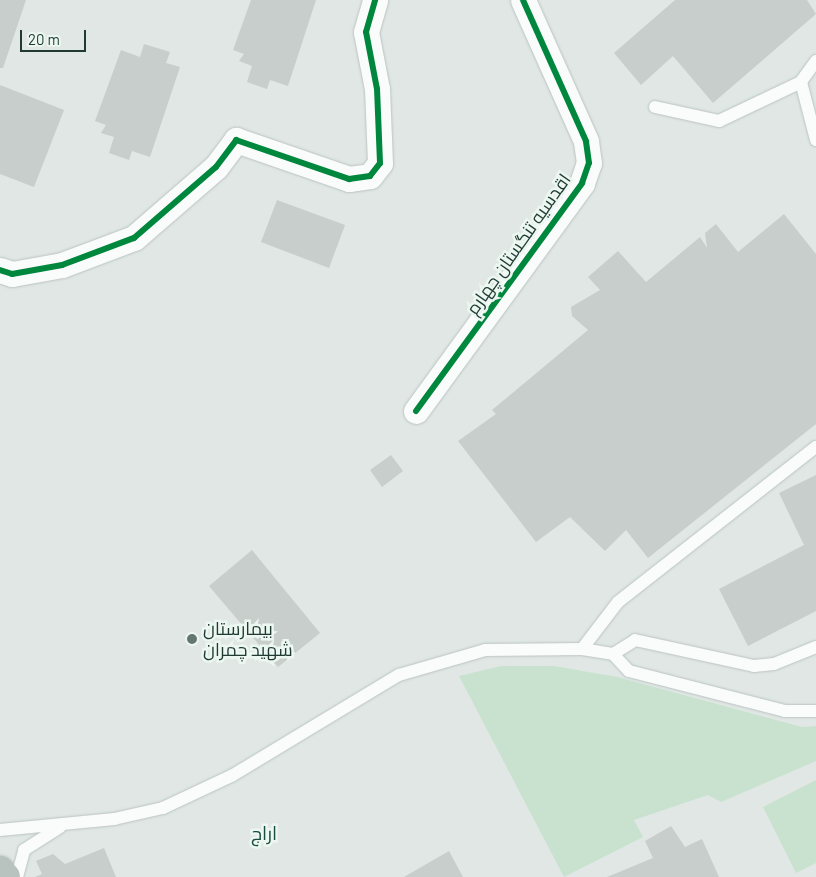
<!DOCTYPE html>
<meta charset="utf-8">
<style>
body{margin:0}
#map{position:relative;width:816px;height:877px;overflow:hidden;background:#e0e7e4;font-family:Barlow,Cairo,sans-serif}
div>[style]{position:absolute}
.green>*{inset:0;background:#c8e2cf}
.building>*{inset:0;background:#c7cecb}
.roads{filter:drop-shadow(0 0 1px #bac4c1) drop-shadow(0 0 1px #bac4c1)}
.lane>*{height:12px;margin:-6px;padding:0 6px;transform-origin:6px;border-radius:6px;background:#fafbfb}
.street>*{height:25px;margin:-12.5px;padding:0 12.5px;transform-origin:12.5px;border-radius:12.5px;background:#fafbfb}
.highway>*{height:28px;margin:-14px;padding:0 14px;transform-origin:14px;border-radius:14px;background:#b8c2bf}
.cycleway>*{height:6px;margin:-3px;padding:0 3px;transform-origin:3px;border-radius:3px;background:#00873e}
.dots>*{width:14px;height:14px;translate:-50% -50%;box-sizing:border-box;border:2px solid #edf7f2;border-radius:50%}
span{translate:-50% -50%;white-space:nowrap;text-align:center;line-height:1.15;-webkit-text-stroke:5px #edf7f2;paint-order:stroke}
.street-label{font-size:18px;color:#1e3a32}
.poi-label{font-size:18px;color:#1e3a32}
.left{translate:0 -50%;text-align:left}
.neighbourhood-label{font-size:19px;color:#194d3f}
.scale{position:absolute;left:20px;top:30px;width:66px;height:22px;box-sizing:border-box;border:2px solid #1e3a32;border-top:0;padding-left:6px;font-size:15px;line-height:18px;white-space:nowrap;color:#1e3a32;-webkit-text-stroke:4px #edf7f2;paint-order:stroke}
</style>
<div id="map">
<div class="green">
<div style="clip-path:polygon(501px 666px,554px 666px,617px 677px,802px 727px,816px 726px,816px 761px,721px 802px,708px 795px,634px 820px,643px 837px,564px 877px,459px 676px)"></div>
<div style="clip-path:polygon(816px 780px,816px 863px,796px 873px,763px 807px)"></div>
</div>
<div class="building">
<div style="clip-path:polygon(0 0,26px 0,3px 68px,0 68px)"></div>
<div style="clip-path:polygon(251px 0,316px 0,288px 86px,270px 80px,267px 89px,247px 82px,252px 66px,239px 61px,244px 54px,233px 50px)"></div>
<div style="clip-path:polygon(675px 0,807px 0,816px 14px,713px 103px,673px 56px,641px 85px,614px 53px)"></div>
<div style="clip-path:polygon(144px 44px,170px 52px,166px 63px,180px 67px,150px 157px,132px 151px,129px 160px,109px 153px,114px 137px,101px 133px,106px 125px,95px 121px,121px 50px,140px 57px)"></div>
<div style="clip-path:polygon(0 85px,64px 110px,34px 187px,0 174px)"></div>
<div style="clip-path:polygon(277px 200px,345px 225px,329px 268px,261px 242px)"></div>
<div style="clip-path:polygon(784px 214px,816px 254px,816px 424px,648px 558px,626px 530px,605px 551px,570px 517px,536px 542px,458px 441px,496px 414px,492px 410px,588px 330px,572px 316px,571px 307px,600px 290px,588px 277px,618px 251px,646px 282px,700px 237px,707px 248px,705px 233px,716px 224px,738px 252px)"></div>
<div style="clip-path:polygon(391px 455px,403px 471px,382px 487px,370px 470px)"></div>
<div style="clip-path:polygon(816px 475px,816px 611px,748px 646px,719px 589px,804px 545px,779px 493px)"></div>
<div style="clip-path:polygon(252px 550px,320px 633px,278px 667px,209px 586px)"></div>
<div style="clip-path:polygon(671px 826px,685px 847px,702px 839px,719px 877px,607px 877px,653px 858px,645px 841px)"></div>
<div style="clip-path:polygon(104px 848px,116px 877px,35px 877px,42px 874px,36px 861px,53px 854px,65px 864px)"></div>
<div style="clip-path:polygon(449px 851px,463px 877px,404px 877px)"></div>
</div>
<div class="roads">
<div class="lane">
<div style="left:816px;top:61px;width:26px;rotate:126deg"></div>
<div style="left:801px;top:82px;width:60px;rotate:75.5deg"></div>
<div style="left:655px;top:107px;width:66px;rotate:12.3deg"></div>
<div style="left:719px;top:121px;width:91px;rotate:-25.4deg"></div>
<div style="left:582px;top:649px;width:59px;rotate:-52.5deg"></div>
<div style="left:618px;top:602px;width:251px;rotate:-38.1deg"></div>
<div style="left:613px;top:654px;width:26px;rotate:-32deg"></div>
<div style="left:635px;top:640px;width:122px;rotate:12.3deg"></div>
<div style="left:754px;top:666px;width:20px;rotate:-6deg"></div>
<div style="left:774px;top:664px;width:45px;rotate:-22deg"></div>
<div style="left:0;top:830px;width:115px;rotate:-5.5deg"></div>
<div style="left:114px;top:819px;width:50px;rotate:-12.7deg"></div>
<div style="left:163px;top:808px;width:77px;rotate:-25.2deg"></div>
<div style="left:233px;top:775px;width:194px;rotate:-31.1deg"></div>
<div style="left:399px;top:675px;width:90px;rotate:-16.2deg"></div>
<div style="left:485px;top:650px;width:97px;rotate:-0.6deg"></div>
<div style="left:582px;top:649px;width:31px;rotate:9deg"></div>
<div style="left:613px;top:654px;width:23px;rotate:47deg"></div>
<div style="left:629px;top:671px;width:161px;rotate:14.4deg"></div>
<div style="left:785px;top:711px;width:31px"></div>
<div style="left:17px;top:877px;width:28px;rotate:-75deg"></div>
<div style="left:24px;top:850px;width:43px;rotate:-32.6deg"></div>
</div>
<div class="street">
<div style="left:0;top:270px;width:13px;rotate:18deg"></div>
<div style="left:12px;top:274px;width:51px;rotate:-10.2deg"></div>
<div style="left:62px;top:265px;width:77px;rotate:-20.6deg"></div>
<div style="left:134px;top:238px;width:108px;rotate:-40.9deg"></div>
<div style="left:216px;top:167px;width:34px;rotate:-53deg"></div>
<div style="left:236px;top:140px;width:120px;rotate:19deg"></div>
<div style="left:349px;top:179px;width:21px;rotate:-8deg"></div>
<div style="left:370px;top:176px;width:16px;rotate:-52deg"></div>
<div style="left:380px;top:163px;width:74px;rotate:-92.3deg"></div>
<div style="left:377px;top:89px;width:58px;rotate:-100.9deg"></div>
<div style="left:366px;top:32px;width:33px;rotate:-74deg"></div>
<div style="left:416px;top:411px;width:282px;rotate:-53.9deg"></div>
<div style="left:582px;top:183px;width:21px;rotate:-71deg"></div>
<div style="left:589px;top:163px;width:22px;rotate:-98deg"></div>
<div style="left:586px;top:141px;width:154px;rotate:-114.1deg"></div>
</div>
<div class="highway">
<div style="left:0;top:870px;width:9px;rotate:49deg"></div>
</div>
</div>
<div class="cycleway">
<div style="left:0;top:270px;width:13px;rotate:18deg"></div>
<div style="left:12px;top:274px;width:51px;rotate:-10.2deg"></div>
<div style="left:62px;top:265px;width:77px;rotate:-20.6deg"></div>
<div style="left:134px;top:238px;width:108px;rotate:-40.9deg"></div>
<div style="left:216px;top:167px;width:34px;rotate:-53deg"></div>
<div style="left:236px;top:140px;width:120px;rotate:19deg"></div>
<div style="left:349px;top:179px;width:21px;rotate:-8deg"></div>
<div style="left:370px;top:176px;width:16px;rotate:-52deg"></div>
<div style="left:380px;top:163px;width:74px;rotate:-92.3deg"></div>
<div style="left:377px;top:89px;width:58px;rotate:-100.9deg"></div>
<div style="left:366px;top:32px;width:33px;rotate:-74deg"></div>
<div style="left:416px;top:411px;width:282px;rotate:-53.9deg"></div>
<div style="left:582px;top:183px;width:21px;rotate:-71deg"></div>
<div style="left:589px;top:163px;width:22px;rotate:-98deg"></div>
<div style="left:586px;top:141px;width:154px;rotate:-114.1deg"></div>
</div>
<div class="dots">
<div style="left:192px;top:639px;background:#627770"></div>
</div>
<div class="street-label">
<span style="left:518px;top:244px;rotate:-55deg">اقدسیه تنگستان چهارم</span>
</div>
<div class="poi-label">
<span class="left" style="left:203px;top:639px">بیمارستان<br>شهید چمران</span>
</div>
<div class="neighbourhood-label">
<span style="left:264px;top:833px">اراج</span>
</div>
<div class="scale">20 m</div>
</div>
